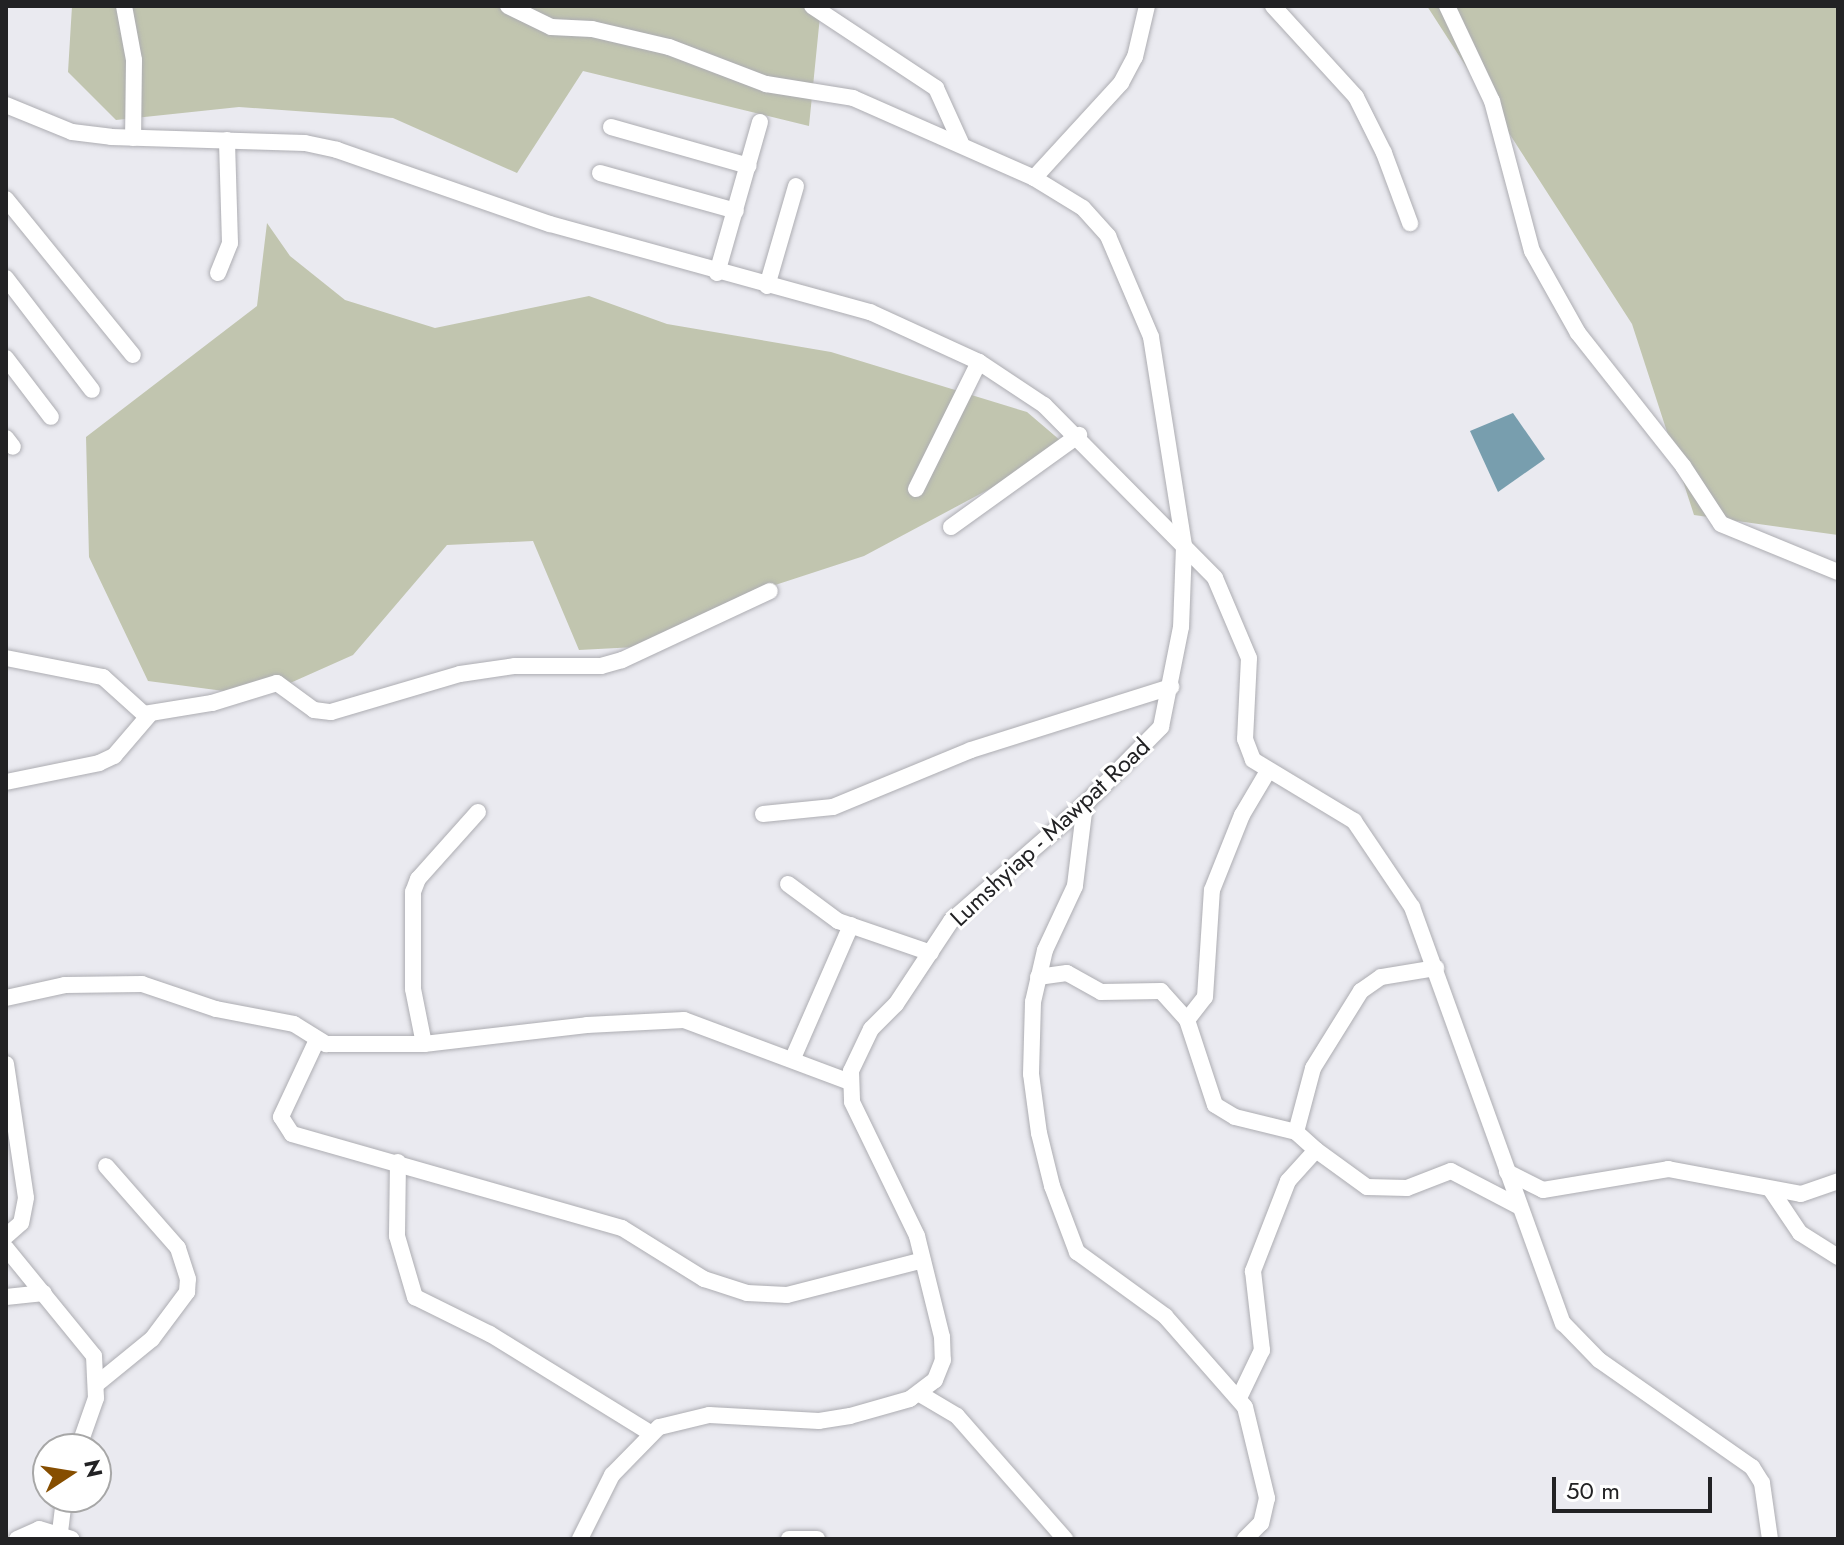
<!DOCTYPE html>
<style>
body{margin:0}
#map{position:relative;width:1844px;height:1545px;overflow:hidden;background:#eaeaf0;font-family:Jost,sans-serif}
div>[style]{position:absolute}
.green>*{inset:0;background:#c1c5af}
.water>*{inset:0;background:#789eae}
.roads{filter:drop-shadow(0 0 2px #adadb2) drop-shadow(0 0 2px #adadb2)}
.minor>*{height:16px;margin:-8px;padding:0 8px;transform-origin:8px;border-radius:8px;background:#fff}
span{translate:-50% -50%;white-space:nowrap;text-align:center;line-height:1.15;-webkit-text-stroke:6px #fff;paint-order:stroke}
.street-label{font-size:24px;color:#222224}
.frame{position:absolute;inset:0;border:8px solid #222224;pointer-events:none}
.north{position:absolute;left:32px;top:1433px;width:80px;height:80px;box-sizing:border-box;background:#fff;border:2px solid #a7a7a7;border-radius:50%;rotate:78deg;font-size:22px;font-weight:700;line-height:32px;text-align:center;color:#222224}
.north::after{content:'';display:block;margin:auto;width:28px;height:36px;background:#864e00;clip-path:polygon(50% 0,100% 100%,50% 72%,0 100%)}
.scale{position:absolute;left:1552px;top:1477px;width:160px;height:36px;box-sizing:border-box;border:4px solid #222224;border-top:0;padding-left:10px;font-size:24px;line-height:28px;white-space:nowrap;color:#222224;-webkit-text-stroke:6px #fff;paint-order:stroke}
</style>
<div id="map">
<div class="green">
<div style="clip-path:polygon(72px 6px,821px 6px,809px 126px,583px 71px,517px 173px,393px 118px,239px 107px,116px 120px,68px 72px)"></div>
<div style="clip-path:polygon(1427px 6px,1838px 6px,1838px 535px,1694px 515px,1632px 324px)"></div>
<div style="clip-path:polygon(267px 223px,290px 256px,345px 300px,435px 328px,589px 296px,667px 324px,831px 352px,1027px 412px,1068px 447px,864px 556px,766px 588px,636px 647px,579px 650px,533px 541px,447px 545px,353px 655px,261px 696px,148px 681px,89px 557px,86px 437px,257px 306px)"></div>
</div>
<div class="water">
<div style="clip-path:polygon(1513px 413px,1545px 459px,1498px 492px,1470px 431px)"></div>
</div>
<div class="roads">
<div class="minor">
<div style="left:124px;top:6px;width:55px;rotate:79.5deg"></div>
<div style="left:134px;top:60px;width:78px;rotate:90.7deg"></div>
<div style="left:508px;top:6px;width:48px;rotate:26deg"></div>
<div style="left:551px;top:27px;width:41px;rotate:2.8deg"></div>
<div style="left:592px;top:29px;width:79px;rotate:13.2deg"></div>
<div style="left:669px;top:47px;width:104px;rotate:20.9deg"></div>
<div style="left:766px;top:84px;width:88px;rotate:9.1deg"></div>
<div style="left:853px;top:98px;width:198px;rotate:23.8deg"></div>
<div style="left:1034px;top:178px;width:57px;rotate:31.5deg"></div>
<div style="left:1083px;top:208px;width:38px;rotate:48deg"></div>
<div style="left:1108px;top:236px;width:110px;rotate:66.9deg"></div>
<div style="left:1151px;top:337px;width:212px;rotate:81deg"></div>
<div style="left:1184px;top:546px;width:81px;rotate:92.1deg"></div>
<div style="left:1181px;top:627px;width:102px;rotate:101.3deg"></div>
<div style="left:1161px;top:727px;width:108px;rotate:134.6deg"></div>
<div style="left:1085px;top:804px;width:178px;rotate:138.9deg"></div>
<div style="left:951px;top:921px;width:100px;rotate:123.5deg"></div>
<div style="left:896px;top:1004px;width:35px;rotate:135deg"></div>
<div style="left:871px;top:1029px;width:47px;rotate:115.5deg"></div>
<div style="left:851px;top:1071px;width:31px;rotate:88deg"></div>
<div style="left:852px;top:1102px;width:149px;rotate:64.1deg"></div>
<div style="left:917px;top:1236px;width:104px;rotate:76.1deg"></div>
<div style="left:942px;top:1337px;width:23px;rotate:88deg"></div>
<div style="left:943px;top:1360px;width:22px;rotate:112deg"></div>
<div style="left:935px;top:1380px;width:31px;rotate:143deg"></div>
<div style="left:910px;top:1399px;width:62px;rotate:164.2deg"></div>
<div style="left:850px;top:1416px;width:31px;rotate:171deg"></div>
<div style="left:819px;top:1421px;width:110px;rotate:-176.9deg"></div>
<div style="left:709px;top:1415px;width:51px;rotate:166.5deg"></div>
<div style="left:659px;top:1427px;width:67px;rotate:134.4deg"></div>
<div style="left:612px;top:1475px;width:72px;rotate:116.6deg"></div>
<div style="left:812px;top:6px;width:149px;rotate:33.5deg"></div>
<div style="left:936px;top:88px;width:60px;rotate:65.6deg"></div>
<div style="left:1273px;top:6px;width:123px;rotate:47.6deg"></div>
<div style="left:1356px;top:97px;width:63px;rotate:63.4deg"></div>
<div style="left:1384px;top:153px;width:75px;rotate:69.6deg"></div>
<div style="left:1447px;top:6px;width:105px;rotate:64.7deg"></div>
<div style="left:1492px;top:101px;width:155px;rotate:75.1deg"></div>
<div style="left:1532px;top:251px;width:94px;rotate:60.7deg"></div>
<div style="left:1578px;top:333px;width:169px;rotate:51.7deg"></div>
<div style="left:1683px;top:466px;width:69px;rotate:56.8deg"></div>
<div style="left:1721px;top:524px;width:126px;rotate:22.3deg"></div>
<div style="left:6px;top:105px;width:71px;rotate:22.2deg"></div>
<div style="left:72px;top:132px;width:39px;rotate:7deg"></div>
<div style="left:111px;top:137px;width:194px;rotate:1.8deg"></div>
<div style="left:305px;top:143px;width:33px;rotate:12deg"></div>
<div style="left:337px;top:150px;width:225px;rotate:19.2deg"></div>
<div style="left:550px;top:224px;width:332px;rotate:15.4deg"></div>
<div style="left:870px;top:312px;width:120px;rotate:24.6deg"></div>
<div style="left:979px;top:362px;width:78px;rotate:33.5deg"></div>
<div style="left:1044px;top:405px;width:243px;rotate:45.3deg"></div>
<div style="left:1215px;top:578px;width:87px;rotate:67deg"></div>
<div style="left:1249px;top:658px;width:81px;rotate:92.8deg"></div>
<div style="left:1245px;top:739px;width:22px;rotate:69deg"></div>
<div style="left:1253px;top:760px;width:118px;rotate:31.1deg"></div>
<div style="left:1354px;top:821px;width:104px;rotate:56deg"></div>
<div style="left:1412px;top:907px;width:443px;rotate:70.1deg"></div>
<div style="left:1563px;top:1323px;width:52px;rotate:45.8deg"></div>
<div style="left:1599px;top:1360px;width:187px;rotate:35deg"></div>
<div style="left:1752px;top:1467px;width:19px;rotate:58deg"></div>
<div style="left:1762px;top:1483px;width:57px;rotate:81.9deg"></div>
<div style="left:611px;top:127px;width:143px;rotate:15.8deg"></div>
<div style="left:600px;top:173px;width:141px;rotate:15.6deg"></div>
<div style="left:1034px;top:178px;width:129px;rotate:-47.5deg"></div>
<div style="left:1121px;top:83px;width:30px;rotate:-62deg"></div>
<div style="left:1135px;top:57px;width:52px;rotate:-76.8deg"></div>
<div style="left:6px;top:199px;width:201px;rotate:50.9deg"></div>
<div style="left:218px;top:273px;width:32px;rotate:-68deg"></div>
<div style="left:230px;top:243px;width:103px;rotate:-91.7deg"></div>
<div style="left:717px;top:273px;width:157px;rotate:-74.1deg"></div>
<div style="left:6px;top:278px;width:141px;rotate:52.5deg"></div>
<div style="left:767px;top:286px;width:104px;rotate:-73.8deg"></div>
<div style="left:6px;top:358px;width:74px;rotate:52.7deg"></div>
<div style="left:6px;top:438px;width:11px;rotate:52deg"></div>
<div style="left:916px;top:489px;width:142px;rotate:-63.6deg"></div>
<div style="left:951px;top:527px;width:158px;rotate:-35.7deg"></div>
<div style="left:6px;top:658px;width:99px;rotate:11.1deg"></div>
<div style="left:103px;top:677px;width:55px;rotate:42.1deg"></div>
<div style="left:144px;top:714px;width:69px;rotate:-9.2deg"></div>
<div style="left:212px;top:703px;width:68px;rotate:-17.1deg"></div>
<div style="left:277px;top:683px;width:46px;rotate:36.1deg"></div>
<div style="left:314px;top:710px;width:17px;rotate:7deg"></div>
<div style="left:331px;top:712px;width:134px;rotate:-16.4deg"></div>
<div style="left:460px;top:674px;width:56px;rotate:-8.3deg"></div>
<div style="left:515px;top:666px;width:86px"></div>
<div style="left:601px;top:666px;width:22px;rotate:-16deg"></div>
<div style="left:622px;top:660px;width:163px;rotate:-25deg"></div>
<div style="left:6px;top:782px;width:95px;rotate:-11.5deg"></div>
<div style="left:99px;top:763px;width:17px;rotate:-25deg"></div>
<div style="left:114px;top:756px;width:55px;rotate:-49.4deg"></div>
<div style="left:1085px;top:804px;width:83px;rotate:97deg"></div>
<div style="left:1075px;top:886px;width:71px;rotate:115.1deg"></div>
<div style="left:1045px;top:950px;width:53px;rotate:103deg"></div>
<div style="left:1033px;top:1002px;width:72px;rotate:91.6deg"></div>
<div style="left:1031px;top:1074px;width:60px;rotate:82.3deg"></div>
<div style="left:1039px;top:1133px;width:55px;rotate:76.2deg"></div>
<div style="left:1052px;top:1186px;width:71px;rotate:69.3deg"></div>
<div style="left:1077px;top:1252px;width:109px;rotate:36deg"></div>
<div style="left:1165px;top:1316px;width:121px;rotate:48.7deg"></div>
<div style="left:1245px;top:1407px;width:94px;rotate:76.4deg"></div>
<div style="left:1267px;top:1498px;width:26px;rotate:103deg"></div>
<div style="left:1261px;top:1523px;width:23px;rotate:135deg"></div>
<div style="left:763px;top:814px;width:70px;rotate:-5.7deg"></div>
<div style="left:833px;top:807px;width:149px;rotate:-22.4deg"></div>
<div style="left:971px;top:750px;width:210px;rotate:-17.5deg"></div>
<div style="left:788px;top:884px;width:62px;rotate:36.5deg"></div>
<div style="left:838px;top:921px;width:98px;rotate:19deg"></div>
<div style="left:1038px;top:977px;width:29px;rotate:-8deg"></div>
<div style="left:1067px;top:973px;width:39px;rotate:29deg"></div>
<div style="left:1101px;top:992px;width:60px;rotate:-1deg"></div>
<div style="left:1161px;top:991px;width:39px;rotate:48deg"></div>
<div style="left:1187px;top:1020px;width:89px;rotate:71.8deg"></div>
<div style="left:1215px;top:1105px;width:23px;rotate:31deg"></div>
<div style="left:1235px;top:1117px;width:63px;rotate:13.8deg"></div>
<div style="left:1296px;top:1132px;width:27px;rotate:42deg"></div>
<div style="left:1316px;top:1150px;width:42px;rotate:132.1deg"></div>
<div style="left:1288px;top:1181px;width:97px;rotate:111.3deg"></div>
<div style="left:1253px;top:1271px;width:80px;rotate:83.5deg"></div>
<div style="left:1262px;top:1350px;width:53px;rotate:115.6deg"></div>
<div style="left:6px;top:998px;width:60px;rotate:-12.4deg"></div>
<div style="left:65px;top:985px;width:77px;rotate:-0.7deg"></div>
<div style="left:142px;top:984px;width:78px;rotate:18.7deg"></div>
<div style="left:216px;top:1009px;width:79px;rotate:10.9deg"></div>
<div style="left:294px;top:1024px;width:38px;rotate:32deg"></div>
<div style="left:326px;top:1044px;width:98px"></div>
<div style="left:424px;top:1044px;width:164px;rotate:-6.6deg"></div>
<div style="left:587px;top:1025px;width:97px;rotate:-3deg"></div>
<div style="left:684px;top:1020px;width:177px;rotate:20.5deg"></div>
<div style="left:1187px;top:1020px;width:29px;rotate:-52deg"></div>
<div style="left:1205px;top:997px;width:107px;rotate:-86.3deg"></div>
<div style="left:1212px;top:890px;width:81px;rotate:-68.2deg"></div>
<div style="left:1242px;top:815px;width:51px;rotate:-59.4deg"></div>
<div style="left:317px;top:1040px;width:85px;rotate:115.1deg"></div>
<div style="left:281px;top:1117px;width:20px;rotate:57deg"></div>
<div style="left:292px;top:1134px;width:343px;rotate:15.9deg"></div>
<div style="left:622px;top:1228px;width:97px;rotate:31.9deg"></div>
<div style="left:704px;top:1279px;width:45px;rotate:18deg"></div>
<div style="left:747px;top:1293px;width:40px;rotate:2.9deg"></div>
<div style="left:787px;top:1295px;width:140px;rotate:-14.4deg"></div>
<div style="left:424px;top:1044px;width:56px;rotate:-101.3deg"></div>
<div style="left:413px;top:989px;width:97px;rotate:-90deg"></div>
<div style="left:413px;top:892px;width:14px;rotate:-69deg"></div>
<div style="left:418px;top:879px;width:90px;rotate:-48.2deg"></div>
<div style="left:793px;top:1058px;width:145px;rotate:-66.4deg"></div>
<div style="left:6px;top:1064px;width:135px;rotate:81.5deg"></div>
<div style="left:26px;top:1198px;width:25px;rotate:101deg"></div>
<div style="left:21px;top:1223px;width:20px;rotate:139deg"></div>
<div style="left:1296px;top:1132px;width:66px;rotate:-75.1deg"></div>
<div style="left:1313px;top:1068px;width:91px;rotate:-58.1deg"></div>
<div style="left:1361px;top:991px;width:24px;rotate:-35deg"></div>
<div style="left:1381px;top:977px;width:56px;rotate:-9.3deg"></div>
<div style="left:1316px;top:1150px;width:63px;rotate:36deg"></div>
<div style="left:1367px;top:1187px;width:40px;rotate:1.4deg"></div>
<div style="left:1407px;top:1188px;width:47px;rotate:-21.1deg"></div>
<div style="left:1451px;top:1171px;width:76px;rotate:27.6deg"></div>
<div style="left:398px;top:1162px;width:74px;rotate:90.8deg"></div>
<div style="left:397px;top:1236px;width:64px;rotate:73.6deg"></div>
<div style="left:415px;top:1297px;width:84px;rotate:26.3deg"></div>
<div style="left:490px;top:1334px;width:188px;rotate:31.7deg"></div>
<div style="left:1507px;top:1172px;width:40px;rotate:26.6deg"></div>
<div style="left:1543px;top:1190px;width:127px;rotate:-9.5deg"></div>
<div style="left:1668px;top:1169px;width:135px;rotate:10.6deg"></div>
<div style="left:1801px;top:1194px;width:39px;rotate:-19deg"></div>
<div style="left:1771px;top:1190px;width:52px;rotate:56deg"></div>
<div style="left:1800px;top:1233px;width:45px;rotate:32.3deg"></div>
<div style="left:6px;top:1248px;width:139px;rotate:50.8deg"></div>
<div style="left:94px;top:1356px;width:42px;rotate:87.3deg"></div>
<div style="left:96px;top:1398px;width:54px;rotate:109.4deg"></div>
<div style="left:6px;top:1297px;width:38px;rotate:-6deg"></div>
<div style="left:98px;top:1383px;width:70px;rotate:-39.2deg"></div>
<div style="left:152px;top:1339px;width:59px;rotate:-53.3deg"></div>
<div style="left:187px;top:1292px;width:13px;rotate:-86deg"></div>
<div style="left:188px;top:1279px;width:33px;rotate:-108deg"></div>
<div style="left:178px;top:1248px;width:109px;rotate:-131.3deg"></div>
<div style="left:920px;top:1394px;width:43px;rotate:30.7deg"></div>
<div style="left:957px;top:1416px;width:164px;rotate:48.7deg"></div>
<div style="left:60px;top:1532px;width:35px;rotate:-83deg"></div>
<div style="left:17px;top:1539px;width:24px;rotate:-24deg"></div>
<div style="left:39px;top:1529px;width:34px;rotate:17deg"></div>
<div style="left:789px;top:1539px;width:28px"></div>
</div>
</div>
<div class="street-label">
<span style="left:1050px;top:832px;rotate:-43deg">Lumshyiap - Mawpat Road</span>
</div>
<div class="frame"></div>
<div class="north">N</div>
<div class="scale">50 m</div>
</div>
